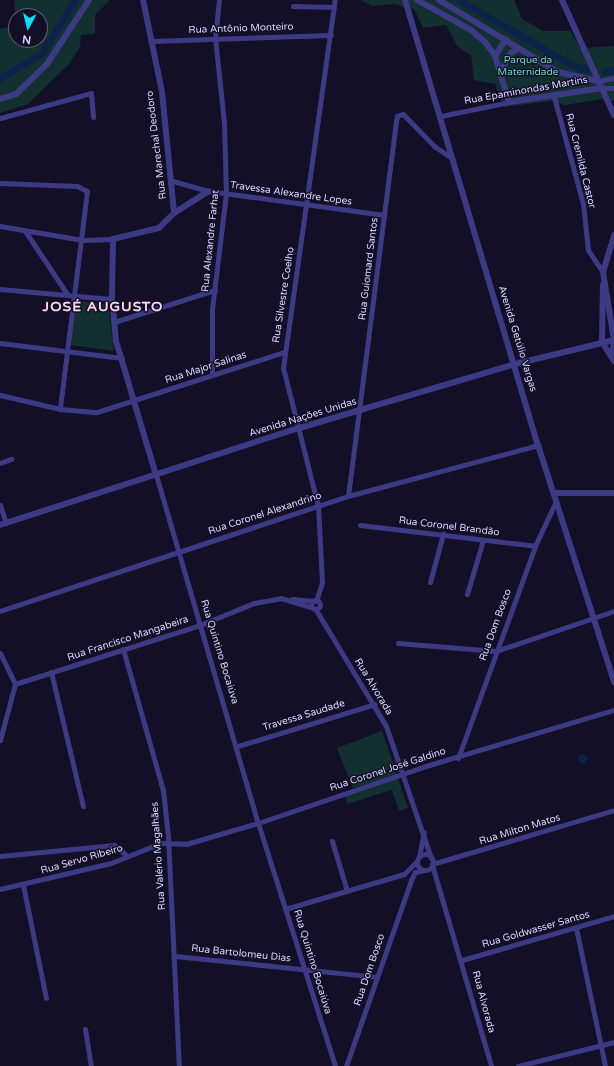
<!DOCTYPE html>
<meta charset="utf-8">
<style>
body{margin:0}
#map{position:relative;width:614px;height:1066px;overflow:hidden;background:#130f26;font-family:"Varela Round",sans-serif}
div>[style]{position:absolute}
.green>*{inset:0;background:#12302f}
.water>*{inset:0;background:#0c2248}
.round{border-radius:50%}
.canal>*{height:7px;margin:-3.5px;padding:0 3.5px;transform-origin:3.5px;border-radius:3.5px;background:#0c2248}
.minor>*{height:5px;margin:-2.5px;padding:0 2.5px;transform-origin:2.5px;border-radius:2.5px;background:#3d3a85}
.minor>.ring{margin:-2.5px;padding:0;box-sizing:content-box;background:none;border:5px solid #3d3a85;border-radius:50%}
.tertiary>*{height:6px;margin:-3px;padding:0 3px;transform-origin:3px;border-radius:3px;background:#3d3a85}
span{translate:-50% -50%;white-space:nowrap;text-align:center;line-height:1.15;-webkit-text-stroke:3px #130f26;paint-order:stroke}
.street-label{font-size:10px;color:#d9d4ff}
.park-label{font-size:10px;color:#5fe0c0}
.district-label{font-size:14px;color:#ffd6f0;font-weight:700;letter-spacing:1px}
.north{position:absolute;left:8px;top:8px;width:40px;height:40px;box-sizing:border-box;background:#130f26;border:1px solid #625e7d;border-radius:50%;rotate:187deg;font-size:11px;font-weight:700;line-height:16px;text-align:center;color:#d9d4ff}
.north::after{content:'';display:block;margin:auto;width:14px;height:18px;background:#00e5ff;clip-path:polygon(50% 0,100% 100%,50% 72%,0 100%)}
</style>
<div id="map">
<div class="green">
<div style="clip-path:polygon(14px 0,110px 0,95px 15px,95px 34px,81px 35px,80px 47px,69px 64px,28px 104px,0 113px,0 29px,16px 25px,16px 40px,40px 40px,40px 16px,16px 16px,16px 22px)"></div>
<div style="clip-path:polygon(361px 0,514px 0,522px 19px,543px 31px,570px 31px,581px 48px,614px 46px,614px 101px,601px 99px,565px 105px,551px 101px,504px 107px,495px 84px,474px 80px,471px 55px,457px 46px,446px 25px,423px 28px,414px 9px,394px 4px,372px 6px)"></div>
<div style="clip-path:polygon(75px 301px,108px 304px,114px 351px,70px 345px)"></div>
<div style="clip-path:polygon(382px 731px,408px 808px,399px 811px,392px 790px,347px 804px,344px 793px,386px 779px,353px 788px,337px 748px)"></div>
</div>
<div class="water">
<div class="round" style="left:577.5px;top:753.5px;width:9px;height:9px"></div>
</div>
<div class="canal">
<div style="left:459px;top:0;width:130px;rotate:29.9deg"></div>
<div style="left:572px;top:65px;width:14px;rotate:17deg"></div>
<div style="left:605px;top:71px;width:9px;rotate:-6deg"></div>
<div style="left:0;top:78px;width:49px;rotate:-30.8deg"></div>
<div style="left:42px;top:53px;width:62px;rotate:-58.1deg"></div>
</div>
<div class="minor">
<div style="left:293px;top:6px;width:41px;rotate:1.4deg"></div>
<div style="left:151px;top:41px;width:180px;rotate:-1.9deg"></div>
<div style="left:598px;top:81px;width:16px;rotate:-11deg"></div>
<div style="left:602px;top:88px;width:12px"></div>
<div style="left:554px;top:97px;width:111px;rotate:74.8deg"></div>
<div style="left:583px;top:204px;width:46px;rotate:83.8deg"></div>
<div style="left:588px;top:250px;width:27px;rotate:56deg"></div>
<div style="left:441px;top:116px;width:69px;rotate:-11.6deg"></div>
<div style="left:0;top:118px;width:94px;rotate:-15.4deg"></div>
<div style="left:91px;top:93px;width:24px;rotate:85deg"></div>
<div style="left:173px;top:181px;width:37px;rotate:16deg"></div>
<div style="left:209px;top:191px;width:177px;rotate:7.8deg"></div>
<div style="left:0;top:183px;width:77px;rotate:2.2deg"></div>
<div style="left:77px;top:186px;width:11px;rotate:27deg"></div>
<div style="left:87px;top:191px;width:220px;rotate:97.1deg"></div>
<div style="left:0;top:226px;width:84px;rotate:9.6deg"></div>
<div style="left:83px;top:240px;width:30px;rotate:-2deg"></div>
<div style="left:25px;top:231px;width:76px;rotate:56.3deg"></div>
<div style="left:0;top:289px;width:112px;rotate:5.1deg"></div>
<div style="left:114px;top:322px;width:106px;rotate:-17.6deg"></div>
<div style="left:0;top:343px;width:123px;rotate:7deg"></div>
<div style="left:212px;top:374px;width:65px;rotate:-90deg"></div>
<div style="left:212px;top:309px;width:116px;rotate:-83.1deg"></div>
<div style="left:226px;top:194px;width:71px;rotate:-91.6deg"></div>
<div style="left:224px;top:123px;width:85px;rotate:-96deg"></div>
<div style="left:215px;top:38px;width:38px;rotate:-84deg"></div>
<div style="left:0;top:395px;width:62px;rotate:13.1deg"></div>
<div style="left:60px;top:409px;width:37px;rotate:5deg"></div>
<div style="left:97px;top:412px;width:196px;rotate:-17.8deg"></div>
<div style="left:0;top:463px;width:12px;rotate:-20deg"></div>
<div style="left:156px;top:475px;width:363px;rotate:73.7deg"></div>
<div style="left:258px;top:823px;width:255px;rotate:72.4deg"></div>
<div style="left:348px;top:496px;width:383px;rotate:-82.7deg"></div>
<div style="left:397px;top:116px;width:6px;rotate:-18deg"></div>
<div style="left:403px;top:114px;width:45px;rotate:45.9deg"></div>
<div style="left:434px;top:146px;width:22px;rotate:34deg"></div>
<div style="left:0;top:505px;width:19px;rotate:72deg"></div>
<div style="left:360px;top:525px;width:176px;rotate:6.8deg"></div>
<div style="left:430px;top:582px;width:50px;rotate:-74.8deg"></div>
<div style="left:467px;top:594px;width:56px;rotate:-73.5deg"></div>
<div style="left:292px;top:599px;width:22px;rotate:5deg"></div>
<div class="ring" style="left:311.5px;top:600.5px;width:4px;height:4px"></div>
<div style="left:316px;top:601px;width:20px;rotate:-72deg"></div>
<div style="left:322px;top:582px;width:76px;rotate:-93deg"></div>
<div style="left:318px;top:506px;width:142px;rotate:-104.2deg"></div>
<div style="left:283px;top:368px;width:372px;rotate:-82deg"></div>
<div style="left:316px;top:610px;width:135px;rotate:58.9deg"></div>
<div style="left:386px;top:726px;width:139px;rotate:71.2deg"></div>
<div style="left:0;top:611px;width:367px;rotate:-18.3deg"></div>
<div style="left:348px;top:496px;width:197px;rotate:-15deg"></div>
<div style="left:398px;top:643px;width:98px;rotate:4.7deg"></div>
<div style="left:496px;top:651px;width:125px;rotate:-18.7deg"></div>
<div style="left:123px;top:649px;width:147px;rotate:74.2deg"></div>
<div style="left:163px;top:790px;width:46px;rotate:83.8deg"></div>
<div style="left:168px;top:836px;width:230px;rotate:87.3deg"></div>
<div style="left:0;top:653px;width:34px;rotate:64deg"></div>
<div style="left:51px;top:672px;width:138px;rotate:76.6deg"></div>
<div style="left:15px;top:684px;width:194px;rotate:-17.7deg"></div>
<div style="left:200px;top:625px;width:58px;rotate:-22.2deg"></div>
<div style="left:254px;top:603px;width:27px;rotate:-10deg"></div>
<div style="left:281px;top:598px;width:31px;rotate:17deg"></div>
<div style="left:0;top:740px;width:58px;rotate:-75deg"></div>
<div style="left:238px;top:746px;width:143px;rotate:-17deg"></div>
<div style="left:458px;top:758px;width:226px;rotate:-70deg"></div>
<div style="left:535px;top:546px;width:50px;rotate:-65deg"></div>
<div style="left:332px;top:841px;width:52px;rotate:73.3deg"></div>
<div class="ring" style="left:417px;top:854px;width:11px;height:11px"></div>
<div style="left:0;top:856px;width:115px;rotate:-5.5deg"></div>
<div style="left:114px;top:845px;width:17px;rotate:40deg"></div>
<div style="left:419px;top:857px;width:25px;rotate:-79deg"></div>
<div style="left:432px;top:864px;width:190px;rotate:-16.5deg"></div>
<div style="left:432px;top:865px;width:209px;rotate:73.6deg"></div>
<div style="left:23px;top:885px;width:115px;rotate:78.5deg"></div>
<div style="left:0;top:889px;width:114px;rotate:-13.2deg"></div>
<div style="left:111px;top:863px;width:54px;rotate:-21.8deg"></div>
<div style="left:161px;top:843px;width:25px;rotate:2deg"></div>
<div style="left:186px;top:844px;width:75px;rotate:-16.3deg"></div>
<div style="left:258px;top:823px;width:181px;rotate:-18.7deg"></div>
<div style="left:429px;top:765px;width:193px;rotate:-16.6deg"></div>
<div style="left:285px;top:909px;width:124px;rotate:-16.4deg"></div>
<div style="left:404px;top:874px;width:18px;rotate:-45deg"></div>
<div style="left:576px;top:928px;width:141px;rotate:78.1deg"></div>
<div style="left:175px;top:956px;width:203px;rotate:5.9deg"></div>
<div style="left:462px;top:960px;width:158px;rotate:-16.1deg"></div>
<div style="left:85px;top:1029px;width:37px;rotate:81deg"></div>
<div style="left:346px;top:1066px;width:197px;rotate:-70.7deg"></div>
<div style="left:411px;top:880px;width:9px;rotate:-63deg"></div>
<div style="left:415px;top:872px;width:10px;rotate:-11deg"></div>
<div style="left:518px;top:1066px;width:99px;rotate:-14deg"></div>
</div>
<div class="tertiary">
<div style="left:143px;top:0;width:94px;rotate:78.3deg"></div>
<div style="left:162px;top:92px;width:122px;rotate:84.3deg"></div>
<div style="left:174px;top:213px;width:21px;rotate:135deg"></div>
<div style="left:159px;top:228px;width:47px;rotate:166.6deg"></div>
<div style="left:113px;top:239px;width:60px;rotate:91deg"></div>
<div style="left:112px;top:299px;width:42px;rotate:84.6deg"></div>
<div style="left:116px;top:341px;width:140px;rotate:73.4deg"></div>
<div style="left:405px;top:0;width:464px;rotate:73.4deg"></div>
<div style="left:538px;top:445px;width:249px;rotate:72.2deg"></div>
<div style="left:417px;top:0;width:62px;rotate:29.1deg"></div>
<div style="left:471px;top:30px;width:18px;rotate:41deg"></div>
<div style="left:485px;top:42px;width:17px;rotate:54deg"></div>
<div style="left:495px;top:56px;width:48px;rotate:73.1deg"></div>
<div style="left:509px;top:102px;width:94px;rotate:-8.6deg"></div>
<div style="left:439px;top:0;width:139px;rotate:31.2deg"></div>
<div style="left:558px;top:72px;width:41px;rotate:12.7deg"></div>
<div style="left:562px;top:0;width:126px;rotate:65.7deg"></div>
<div style="left:495px;top:56px;width:20px;rotate:-57deg"></div>
<div style="left:501px;top:71px;width:21px;rotate:-61deg"></div>
<div style="left:511px;top:53px;width:9px;rotate:-32deg"></div>
<div style="left:0;top:99px;width:17px;rotate:-17deg"></div>
<div style="left:16px;top:94px;width:43px;rotate:-44.1deg"></div>
<div style="left:47px;top:64px;width:77px;rotate:-56.7deg"></div>
<div style="left:174px;top:213px;width:41px;rotate:-32.2deg"></div>
<div style="left:603px;top:285px;width:57px;rotate:91deg"></div>
<div style="left:602px;top:342px;width:22px;rotate:58deg"></div>
<div style="left:612px;top:355px;width:15px;rotate:-82deg"></div>
<div style="left:614px;top:340px;width:69px;rotate:-99.2deg"></div>
<div style="left:603px;top:272px;width:39px;rotate:-73deg"></div>
<div style="left:554px;top:493px;width:60px"></div>
<div style="left:0;top:525px;width:311px;rotate:-18deg"></div>
<div style="left:296px;top:429px;width:228px;rotate:-16.5deg"></div>
<div style="left:515px;top:364px;width:102px;rotate:-13.6deg"></div>
</div>
<div class="street-label">
<span style="left:241px;top:29px;rotate:-2deg">Rua Antônio Monteiro</span>
<span style="left:526px;top:91px;rotate:-10deg">Rua Epaminondas Martins</span>
<span style="left:157px;top:145px;rotate:-97deg">Rua Marechal Deodoro</span>
<span style="left:580px;top:161px;rotate:76deg">Rua Cremilda Castor</span>
<span style="left:291px;top:194px;rotate:8deg">Travessa Alexandre Lopes</span>
<span style="left:211px;top:241px;rotate:-84deg">Rua Alexandre Farhat</span>
<span style="left:369px;top:269px;rotate:-83deg">Rua Guiomard Santos</span>
<span style="left:284px;top:295px;rotate:-81deg">Rua Silvestre Coelho</span>
<span style="left:517px;top:339px;rotate:73deg">Avenida Getúlio Vargas</span>
<span style="left:206px;top:368px;rotate:-18deg">Rua Major Salinas</span>
<span style="left:303px;top:418px;rotate:-17deg">Avenida Nações Unidas</span>
<span style="left:265px;top:514px;rotate:-18deg">Rua Coronel Alexandrino</span>
<span style="left:449px;top:527px;rotate:7deg">Rua Coronel Brandão</span>
<span style="left:496px;top:625px;rotate:-70deg">Rua Dom Bosco</span>
<span style="left:128px;top:639px;rotate:-18deg">Rua Francisco Mangabeira</span>
<span style="left:219px;top:652px;rotate:73deg">Rua Quintino Bocaiúva</span>
<span style="left:373px;top:687px;rotate:59deg">Rua Alvorada</span>
<span style="left:304px;top:716px;rotate:-17deg">Travessa Saudade</span>
<span style="left:388px;top:770px;rotate:-18deg">Rua Coronel José Galdino</span>
<span style="left:520px;top:830px;rotate:-17deg">Rua Milton Matos</span>
<span style="left:159px;top:856px;rotate:-94deg">Rua Valério Magalhães</span>
<span style="left:82px;top:860px;rotate:-16deg">Rua Servo Ribeiro</span>
<span style="left:536px;top:930px;rotate:-16deg">Rua Goldwasser Santos</span>
<span style="left:241px;top:954px;rotate:6deg">Rua Bartolomeu Dias</span>
<span style="left:312px;top:962px;rotate:73deg">Rua Quintino Bocaiúva</span>
<span style="left:370px;top:970px;rotate:-71deg">Rua Dom Bosco</span>
<span style="left:483px;top:1002px;rotate:75deg">Rua Alvorada</span>
</div>
<div class="park-label">
<span style="left:528px;top:66px">Parque da<br>Maternidade</span>
</div>
<div class="district-label">
<span style="left:103px;top:307px">JOSÉ AUGUSTO</span>
</div>
<div class="north">N</div>
</div>
